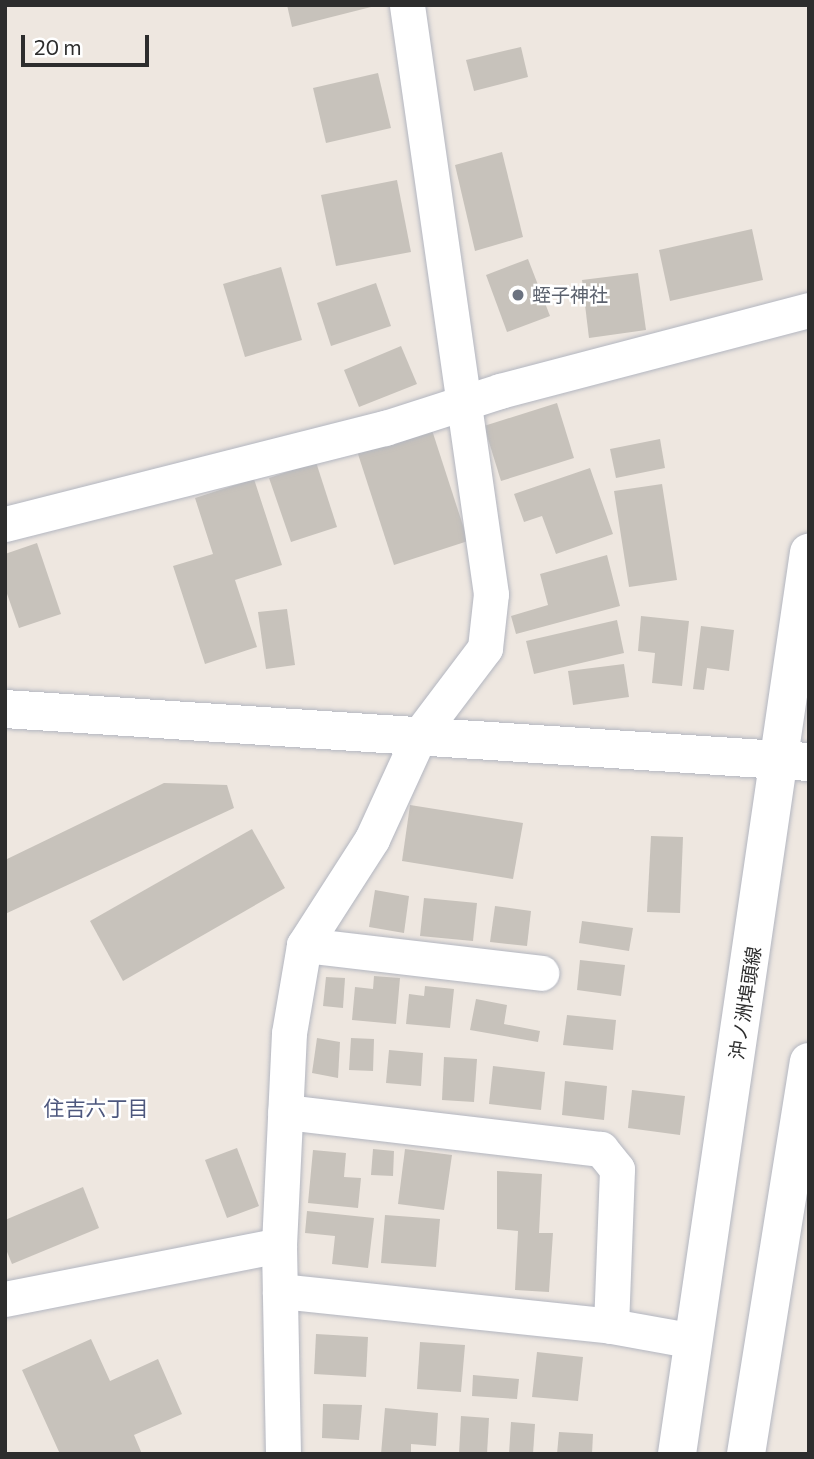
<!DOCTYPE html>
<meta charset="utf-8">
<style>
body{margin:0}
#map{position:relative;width:814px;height:1459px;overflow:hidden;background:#eee7e0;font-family:Commissioner,"Noto Sans JP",sans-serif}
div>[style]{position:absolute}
.building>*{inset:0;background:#c7c2bb}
.roads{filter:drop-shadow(0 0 2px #b3b6c0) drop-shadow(0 0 2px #b3b6c0)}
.minor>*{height:35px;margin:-17.5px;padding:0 17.5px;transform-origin:17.5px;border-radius:17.5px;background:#fff}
.tertiary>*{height:38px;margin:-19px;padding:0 19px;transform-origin:19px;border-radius:19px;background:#fff}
.secondary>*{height:38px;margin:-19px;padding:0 19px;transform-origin:19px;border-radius:19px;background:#fff}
.dots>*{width:19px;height:19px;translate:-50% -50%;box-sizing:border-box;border:4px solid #fff;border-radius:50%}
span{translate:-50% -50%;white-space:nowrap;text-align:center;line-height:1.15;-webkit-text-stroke:5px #fff;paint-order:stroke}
.worship-label{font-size:19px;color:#5b616d}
.left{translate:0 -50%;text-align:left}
.street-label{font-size:19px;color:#2d2d2d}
.neighbourhood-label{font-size:21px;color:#4d577d}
.frame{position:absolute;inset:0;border:7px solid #2d2d2d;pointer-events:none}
.scale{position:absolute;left:21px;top:35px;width:128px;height:32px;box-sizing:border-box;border:4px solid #2d2d2d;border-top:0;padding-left:9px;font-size:21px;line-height:24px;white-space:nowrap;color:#2d2d2d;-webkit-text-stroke:5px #fff;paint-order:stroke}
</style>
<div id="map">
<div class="building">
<div style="clip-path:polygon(287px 5px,374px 5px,375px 6px,292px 27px)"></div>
<div style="clip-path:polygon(521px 47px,528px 77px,474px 91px,466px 60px)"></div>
<div style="clip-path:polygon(378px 73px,391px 128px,326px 143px,313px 88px)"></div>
<div style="clip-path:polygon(502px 152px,523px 237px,475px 251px,455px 165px)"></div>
<div style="clip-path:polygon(397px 180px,411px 252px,336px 266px,321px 195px)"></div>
<div style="clip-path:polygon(752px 229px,763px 280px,670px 301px,659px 250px)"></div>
<div style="clip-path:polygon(528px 259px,550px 316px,507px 332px,486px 275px)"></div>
<div style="clip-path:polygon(281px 267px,302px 340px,245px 357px,223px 284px)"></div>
<div style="clip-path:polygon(638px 273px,646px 330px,589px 338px,582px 280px)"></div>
<div style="clip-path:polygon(376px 283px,391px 326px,331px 346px,317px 303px)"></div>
<div style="clip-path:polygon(401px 346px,417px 384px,359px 407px,344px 370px)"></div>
<div style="clip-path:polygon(557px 403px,574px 458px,501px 481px,484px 426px)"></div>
<div style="clip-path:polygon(431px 427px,468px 541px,394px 565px,357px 451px)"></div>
<div style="clip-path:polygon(660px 439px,665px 468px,616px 478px,610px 449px)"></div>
<div style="clip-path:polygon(316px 462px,337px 527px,291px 542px,269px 478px)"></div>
<div style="clip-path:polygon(590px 468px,613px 534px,556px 554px,542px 516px,524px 522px,514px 494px)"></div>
<div style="clip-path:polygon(254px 479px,282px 565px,235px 580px,257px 647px,205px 664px,173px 566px,213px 554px,195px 498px)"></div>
<div style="clip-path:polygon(662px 484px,677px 580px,629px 587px,614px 491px)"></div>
<div style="clip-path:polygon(37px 543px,61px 614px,19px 628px,5px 588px,5px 554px)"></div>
<div style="clip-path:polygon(607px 555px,620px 606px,516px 634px,511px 616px,548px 605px,540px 574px)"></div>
<div style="clip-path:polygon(287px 609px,295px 665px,266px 669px,258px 612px)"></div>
<div style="clip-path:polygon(641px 616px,689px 621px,682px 686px,652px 683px,655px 653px,638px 651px)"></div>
<div style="clip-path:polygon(617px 620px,624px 653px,534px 674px,526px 641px)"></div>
<div style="clip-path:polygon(701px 626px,734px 630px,729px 671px,707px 668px,704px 690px,693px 689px)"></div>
<div style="clip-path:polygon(624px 664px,629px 697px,573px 705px,568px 671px)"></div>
<div style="clip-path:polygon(164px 783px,227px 785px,234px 808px,5px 914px,5px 860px)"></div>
<div style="clip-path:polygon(410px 805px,523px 823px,513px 879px,402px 861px)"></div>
<div style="clip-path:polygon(252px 829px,285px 888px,123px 981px,90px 921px)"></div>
<div style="clip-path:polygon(651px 836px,683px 837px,680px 913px,647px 912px)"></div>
<div style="clip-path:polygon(375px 890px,409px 896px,404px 933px,369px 927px)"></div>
<div style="clip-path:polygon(424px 898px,477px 903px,473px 941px,420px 936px)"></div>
<div style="clip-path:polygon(495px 906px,531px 911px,527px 946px,490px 942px)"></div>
<div style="clip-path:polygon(582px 921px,633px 928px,629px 951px,579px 943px)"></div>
<div style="clip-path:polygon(580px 960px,625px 965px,621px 996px,577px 990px)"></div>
<div style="clip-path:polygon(374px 976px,400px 978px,396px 1024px,352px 1020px,355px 987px,373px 989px)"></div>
<div style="clip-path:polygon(326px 977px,345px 978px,343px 1008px,323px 1006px)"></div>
<div style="clip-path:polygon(425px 986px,454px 989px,450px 1028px,406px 1024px,409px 994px,424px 996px)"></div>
<div style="clip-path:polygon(476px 999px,507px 1005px,504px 1024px,540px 1031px,538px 1042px,470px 1030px)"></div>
<div style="clip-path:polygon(567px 1015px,616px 1020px,613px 1050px,563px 1045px)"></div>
<div style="clip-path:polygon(317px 1038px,340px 1042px,338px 1078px,312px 1073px)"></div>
<div style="clip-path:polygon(351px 1038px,374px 1039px,373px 1071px,349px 1070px)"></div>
<div style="clip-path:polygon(389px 1050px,423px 1053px,421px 1086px,386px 1083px)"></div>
<div style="clip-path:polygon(444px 1057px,477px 1059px,474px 1102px,442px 1100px)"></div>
<div style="clip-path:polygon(493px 1066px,545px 1072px,541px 1110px,489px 1104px)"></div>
<div style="clip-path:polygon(565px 1081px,607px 1086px,604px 1120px,562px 1115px)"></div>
<div style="clip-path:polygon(632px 1090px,685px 1096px,680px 1135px,628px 1128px)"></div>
<div style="clip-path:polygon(237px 1148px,259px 1206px,227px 1218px,205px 1160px)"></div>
<div style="clip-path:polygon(373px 1149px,394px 1151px,393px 1176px,371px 1175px)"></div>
<div style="clip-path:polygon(405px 1149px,452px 1155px,444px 1210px,398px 1204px)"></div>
<div style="clip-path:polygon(313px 1150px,346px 1153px,344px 1177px,361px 1178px,358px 1208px,308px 1203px)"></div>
<div style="clip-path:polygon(497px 1171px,542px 1174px,539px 1233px,553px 1233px,549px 1292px,515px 1290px,518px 1231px,497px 1229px)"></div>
<div style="clip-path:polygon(83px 1187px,99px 1228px,12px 1264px,5px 1247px,5px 1220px)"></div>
<div style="clip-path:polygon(307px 1211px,374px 1218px,368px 1268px,332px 1264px,335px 1236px,305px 1233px)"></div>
<div style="clip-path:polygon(385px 1215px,440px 1219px,436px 1267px,381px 1263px)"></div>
<div style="clip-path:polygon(316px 1334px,368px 1337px,366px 1377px,314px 1374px)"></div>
<div style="clip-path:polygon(91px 1339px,110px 1381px,158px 1359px,182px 1414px,134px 1435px,142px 1454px,60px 1454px,22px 1370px)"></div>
<div style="clip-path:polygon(420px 1342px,465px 1345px,461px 1392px,417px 1389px)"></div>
<div style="clip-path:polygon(537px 1352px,583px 1357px,578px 1401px,532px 1397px)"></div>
<div style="clip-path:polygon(473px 1375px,519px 1379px,517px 1399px,472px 1396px)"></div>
<div style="clip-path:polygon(323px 1404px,362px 1405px,359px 1440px,322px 1438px)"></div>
<div style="clip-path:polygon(385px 1408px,438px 1413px,436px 1446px,411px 1444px,411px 1454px,381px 1454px)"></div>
<div style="clip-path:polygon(461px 1416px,489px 1418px,487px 1454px,459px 1454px)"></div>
<div style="clip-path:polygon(511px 1422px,535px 1424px,533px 1454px,509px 1454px)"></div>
<div style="clip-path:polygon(559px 1432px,593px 1434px,592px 1454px,557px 1454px)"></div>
</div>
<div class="roads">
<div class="minor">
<div style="left:5px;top:524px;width:392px;rotate:-14.2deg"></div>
<div style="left:385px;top:428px;width:121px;rotate:-17.8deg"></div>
<div style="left:500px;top:391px;width:319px;rotate:-14.7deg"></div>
<div style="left:304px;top:945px;width:239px;rotate:6.7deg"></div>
<div style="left:280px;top:1291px;width:333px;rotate:6deg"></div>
<div style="left:611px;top:1326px;width:157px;rotate:-87.8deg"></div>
<div style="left:617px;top:1169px;width:26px;rotate:-129deg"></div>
<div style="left:601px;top:1149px;width:318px;rotate:-173.3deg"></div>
<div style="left:5px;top:1299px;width:279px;rotate:-11.1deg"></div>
<div style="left:611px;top:1326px;width:84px;rotate:10.2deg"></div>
<div style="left:283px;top:1454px;width:209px;rotate:-91.1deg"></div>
<div style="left:279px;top:1245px;width:212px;rotate:-87.3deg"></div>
<div style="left:289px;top:1033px;width:89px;rotate:-80.3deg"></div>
<div style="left:304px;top:945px;width:126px;rotate:-57.3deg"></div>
<div style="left:372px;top:839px;width:115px;rotate:-65.4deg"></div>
<div style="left:420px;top:734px;width:108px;rotate:-52.9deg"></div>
<div style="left:485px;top:648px;width:54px;rotate:-83.7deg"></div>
<div style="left:491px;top:594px;width:595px;rotate:-98.12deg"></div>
</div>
<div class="tertiary">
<div style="left:5px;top:709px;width:806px;rotate:3.77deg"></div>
</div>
<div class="secondary">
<div style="left:677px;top:1454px;width:911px;rotate:-81.67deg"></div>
<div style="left:746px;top:1454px;width:397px;rotate:-80.9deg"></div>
</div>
</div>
<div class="dots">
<div style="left:518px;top:295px;background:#6b7280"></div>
</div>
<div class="worship-label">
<span class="left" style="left:532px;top:295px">蛭子神社</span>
</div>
<div class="street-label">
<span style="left:745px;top:1003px;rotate:-81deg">沖ノ洲埠頭線</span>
</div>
<div class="neighbourhood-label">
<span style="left:96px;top:1108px">住吉六丁目</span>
</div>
<div class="frame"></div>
<div class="scale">20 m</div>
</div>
